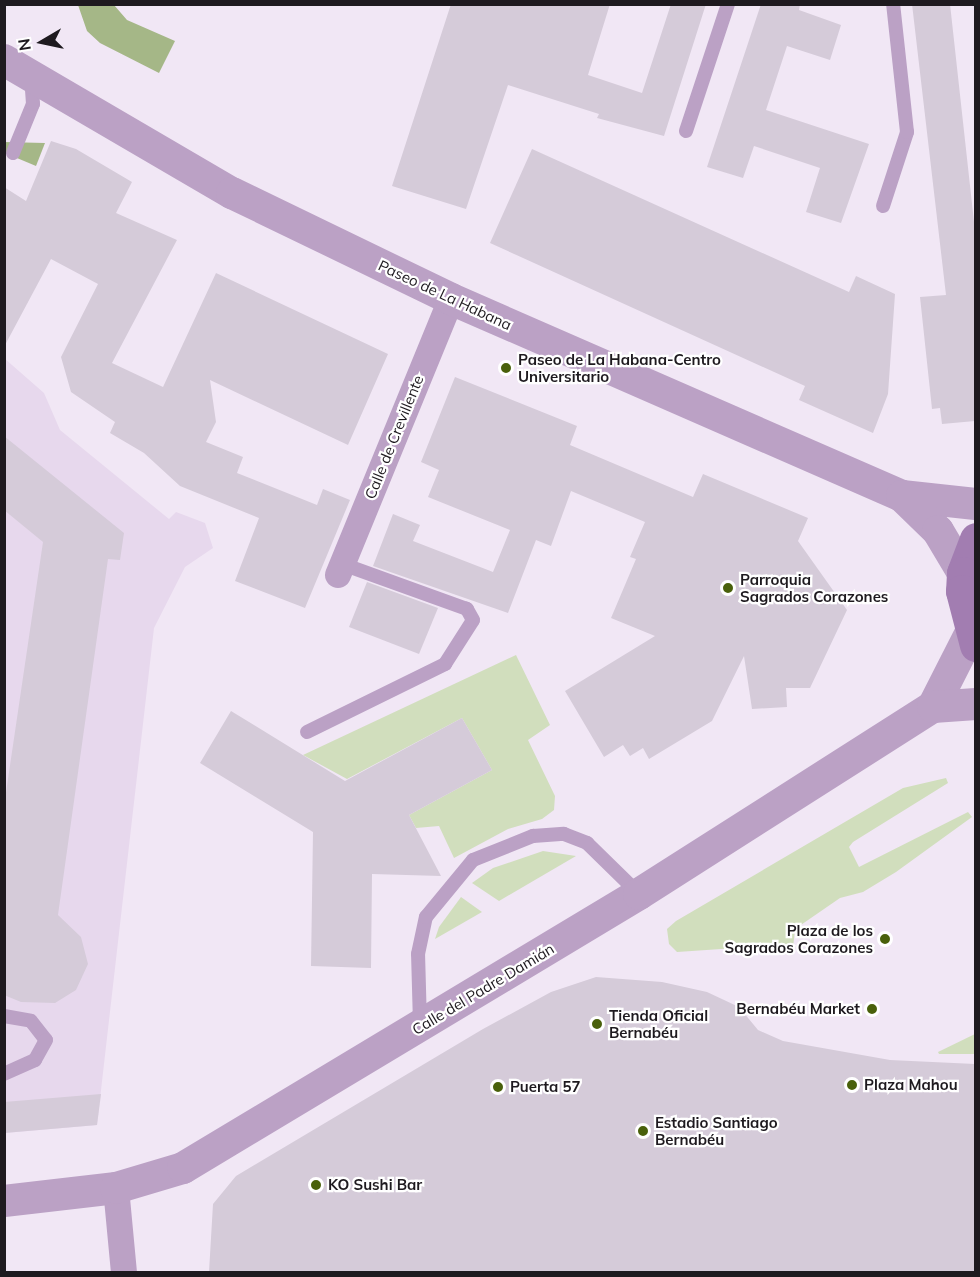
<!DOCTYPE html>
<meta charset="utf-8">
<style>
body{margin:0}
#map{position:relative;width:980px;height:1277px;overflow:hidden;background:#f1e7f5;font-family:Mulish,sans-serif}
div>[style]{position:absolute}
.built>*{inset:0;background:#e7d8ed}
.green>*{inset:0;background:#d1debd}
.water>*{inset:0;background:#a5b787}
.building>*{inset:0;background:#d5cbd9}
.service>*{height:14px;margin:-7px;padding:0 7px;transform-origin:7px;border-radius:7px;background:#bba1c5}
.minor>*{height:26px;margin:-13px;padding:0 13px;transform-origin:13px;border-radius:13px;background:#bba1c5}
.tertiary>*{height:32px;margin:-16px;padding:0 16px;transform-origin:16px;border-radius:16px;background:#bba1c5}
.secondary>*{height:33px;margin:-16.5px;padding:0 16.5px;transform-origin:16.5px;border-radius:16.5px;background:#a27db1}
.dots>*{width:16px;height:16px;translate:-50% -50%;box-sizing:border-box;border:3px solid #fff;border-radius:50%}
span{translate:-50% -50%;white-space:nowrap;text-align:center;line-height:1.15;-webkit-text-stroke:4.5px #fff;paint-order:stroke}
.street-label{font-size:15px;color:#1e1a1f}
.poi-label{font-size:15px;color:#1e1a1f;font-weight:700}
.left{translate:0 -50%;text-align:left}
.right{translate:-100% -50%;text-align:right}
.frame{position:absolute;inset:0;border:6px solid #1e1a1f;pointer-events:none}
.north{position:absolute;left:12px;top:12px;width:60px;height:60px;-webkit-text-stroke:4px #fff;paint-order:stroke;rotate:261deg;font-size:16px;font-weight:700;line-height:24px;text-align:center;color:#1e1a1f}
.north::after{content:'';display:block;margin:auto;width:21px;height:27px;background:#1e1a1f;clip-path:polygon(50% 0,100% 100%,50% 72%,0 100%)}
</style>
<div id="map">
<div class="built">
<div style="clip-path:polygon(4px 358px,44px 393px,60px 430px,169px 519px,176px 512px,205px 523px,213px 548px,185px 567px,154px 628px,97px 1125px,5px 1133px)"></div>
</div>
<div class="green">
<div style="clip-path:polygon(516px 655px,550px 725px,528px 740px,555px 796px,554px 810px,542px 819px,508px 829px,454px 858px,439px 826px,416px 828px,409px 815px,492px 770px,462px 718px,347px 779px,303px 755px)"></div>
<div style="clip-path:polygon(946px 778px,948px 783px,853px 842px,849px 847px,859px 867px,968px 812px,972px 817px,896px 872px,863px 892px,840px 898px,795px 929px,793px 948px,739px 954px,736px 948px,677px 952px,669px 944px,667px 929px,676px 921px,903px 788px)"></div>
<div style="clip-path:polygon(543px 851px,576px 856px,499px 901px,472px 883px,493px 868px)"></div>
<div style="clip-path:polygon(461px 897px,482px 912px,435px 939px,439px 927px)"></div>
<div style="clip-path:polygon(975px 1034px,975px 1054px,939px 1054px,938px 1052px)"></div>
</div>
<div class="water">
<div style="clip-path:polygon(78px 5px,114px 5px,127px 20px,175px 41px,159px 73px,100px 43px,87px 31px)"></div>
<div style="clip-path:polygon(4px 142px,45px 143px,36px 166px,5px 153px)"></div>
</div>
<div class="building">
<div style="clip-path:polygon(451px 4px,610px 4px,588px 75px,642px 93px,671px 4px,706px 4px,664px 136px,597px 118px,599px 114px,508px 85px,466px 209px,392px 186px)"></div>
<div style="clip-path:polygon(761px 4px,800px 4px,799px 10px,841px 25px,830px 60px,787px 46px,766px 110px,869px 144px,841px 223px,806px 212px,820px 168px,754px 146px,743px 178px,707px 167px)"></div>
<div style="clip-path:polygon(912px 4px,950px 4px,975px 231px,975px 421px,942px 424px,940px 408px,932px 409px,920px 297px,946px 295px)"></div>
<div style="clip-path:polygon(51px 141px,76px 149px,132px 182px,116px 213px,177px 240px,112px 363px,163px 387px,216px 273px,388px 354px,348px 445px,210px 380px,216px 422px,206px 442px,243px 457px,237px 473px,317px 505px,323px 489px,350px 500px,305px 608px,235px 581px,259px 518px,180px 486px,144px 453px,110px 433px,115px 422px,71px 392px,61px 357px,98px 284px,51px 259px,4px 347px,4px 187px,26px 201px)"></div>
<div style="clip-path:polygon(532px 149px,849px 292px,856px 276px,895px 294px,888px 394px,873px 433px,799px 400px,805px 386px,490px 243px)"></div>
<div style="clip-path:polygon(455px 377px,577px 426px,570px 445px,693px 497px,703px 474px,808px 518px,798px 541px,847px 610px,810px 688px,786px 688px,787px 707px,752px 709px,744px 656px,712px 721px,649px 759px,643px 748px,630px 756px,623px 745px,604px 757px,565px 691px,655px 636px,611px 618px,636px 559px,630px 557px,645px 522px,571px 491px,551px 546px,536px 540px,508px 613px,373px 566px,393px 514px,420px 525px,413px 541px,493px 572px,510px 530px,428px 497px,439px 470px,421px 462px)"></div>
<div style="clip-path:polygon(4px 436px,124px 533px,120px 560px,108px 559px,58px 915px,81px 937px,88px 964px,76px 990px,55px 1003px,21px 1002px,4px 995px,4px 806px,43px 542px,4px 510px)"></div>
<div style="clip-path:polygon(367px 582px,438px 608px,419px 654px,349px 627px)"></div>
<div style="clip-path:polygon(231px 711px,345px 781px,462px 718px,492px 770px,409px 815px,441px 876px,372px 874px,371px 968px,311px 966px,313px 832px,200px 763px)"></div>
<div style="clip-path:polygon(596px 977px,662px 982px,707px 992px,739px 1007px,758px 1030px,783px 1041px,890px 1060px,975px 1064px,975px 1272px,209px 1272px,213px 1204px,236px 1176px,483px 1029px,551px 992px)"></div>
<div style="clip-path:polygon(101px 1094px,97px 1125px,4px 1133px,4px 1102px)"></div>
</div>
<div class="service">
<div style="left:686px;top:131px;width:134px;rotate:-71.7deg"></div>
<div style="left:13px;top:153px;width:53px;rotate:-67.8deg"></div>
<div style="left:33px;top:104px;width:26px;rotate:-94deg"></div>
<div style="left:883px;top:206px;width:78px;rotate:-72deg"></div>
<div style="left:907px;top:132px;width:129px;rotate:-96.2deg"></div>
<div style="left:307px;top:732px;width:154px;rotate:-26.2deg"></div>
<div style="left:445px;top:664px;width:52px;rotate:-57.5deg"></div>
<div style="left:473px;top:620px;width:13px;rotate:-119deg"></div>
<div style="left:467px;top:609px;width:133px;rotate:-160.2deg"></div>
<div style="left:4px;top:1016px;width:27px;rotate:10deg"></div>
<div style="left:31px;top:1021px;width:24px;rotate:52deg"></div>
<div style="left:46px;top:1040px;width:23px;rotate:119deg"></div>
<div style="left:35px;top:1060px;width:34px;rotate:156deg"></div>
<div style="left:420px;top:1024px;width:70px;rotate:-91.6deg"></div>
<div style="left:418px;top:954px;width:38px;rotate:-78deg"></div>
<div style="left:426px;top:917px;width:74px;rotate:-50.5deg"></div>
<div style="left:473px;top:860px;width:65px;rotate:-21.8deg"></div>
<div style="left:533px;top:836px;width:31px;rotate:-4deg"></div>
<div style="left:564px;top:834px;width:25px;rotate:21deg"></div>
<div style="left:587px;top:843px;width:73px;rotate:44.4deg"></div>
</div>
<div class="minor">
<div style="left:338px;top:575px;width:298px;rotate:-67.7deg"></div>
<div style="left:116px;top:1188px;width:84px;rotate:84.6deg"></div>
</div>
<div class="tertiary">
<div style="left:4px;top:60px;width:264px;rotate:30.3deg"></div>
<div style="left:232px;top:193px;width:243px;rotate:25.8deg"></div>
<div style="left:451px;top:299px;width:492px;rotate:23.6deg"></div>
<div style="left:902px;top:496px;width:74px;rotate:6.2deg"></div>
<div style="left:902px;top:496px;width:50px;rotate:44.2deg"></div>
<div style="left:938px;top:531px;width:49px;rotate:59.2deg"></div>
<div style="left:933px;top:707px;width:82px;rotate:-63.1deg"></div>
<div style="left:4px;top:1201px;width:113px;rotate:-6.6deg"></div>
<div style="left:116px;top:1188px;width:70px;rotate:-16.6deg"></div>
<div style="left:183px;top:1168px;width:532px;rotate:-31deg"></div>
<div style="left:639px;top:894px;width:348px;rotate:-32.5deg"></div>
<div style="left:933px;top:707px;width:43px;rotate:-4deg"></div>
</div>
<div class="secondary">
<div style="left:976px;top:539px;width:36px;rotate:111deg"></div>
<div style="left:963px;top:573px;width:18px;rotate:93deg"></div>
<div style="left:962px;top:591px;width:56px;rotate:75.5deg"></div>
</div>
<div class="dots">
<div style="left:506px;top:368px;background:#49600b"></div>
<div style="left:728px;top:588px;background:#49600b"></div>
<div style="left:885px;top:939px;background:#49600b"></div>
<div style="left:872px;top:1009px;background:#49600b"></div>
<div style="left:597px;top:1024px;background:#49600b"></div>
<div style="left:852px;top:1085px;background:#49600b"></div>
<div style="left:498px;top:1087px;background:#49600b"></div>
<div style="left:643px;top:1131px;background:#49600b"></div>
<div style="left:316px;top:1185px;background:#49600b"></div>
</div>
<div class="street-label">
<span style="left:445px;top:295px;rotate:25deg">Paseo de La Habana</span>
<span style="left:394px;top:437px;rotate:-68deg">Calle de Crevillente</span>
<span style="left:483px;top:989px;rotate:-31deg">Calle del Padre Damián</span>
</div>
<div class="poi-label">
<span class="left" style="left:518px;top:368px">Paseo de La Habana-Centro<br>Universitario</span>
<span class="left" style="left:740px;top:588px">Parroquia<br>Sagrados Corazones</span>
<span class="right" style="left:873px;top:939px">Plaza de los<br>Sagrados Corazones</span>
<span class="right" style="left:860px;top:1009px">Bernabéu Market</span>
<span class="left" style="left:609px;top:1024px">Tienda Oficial<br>Bernabéu</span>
<span class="left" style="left:864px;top:1085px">Plaza Mahou</span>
<span class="left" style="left:510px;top:1087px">Puerta 57</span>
<span class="left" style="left:655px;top:1131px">Estadio Santiago<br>Bernabéu</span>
<span class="left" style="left:328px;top:1185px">KO Sushi Bar</span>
</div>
<div class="frame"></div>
<div class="north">N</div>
</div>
